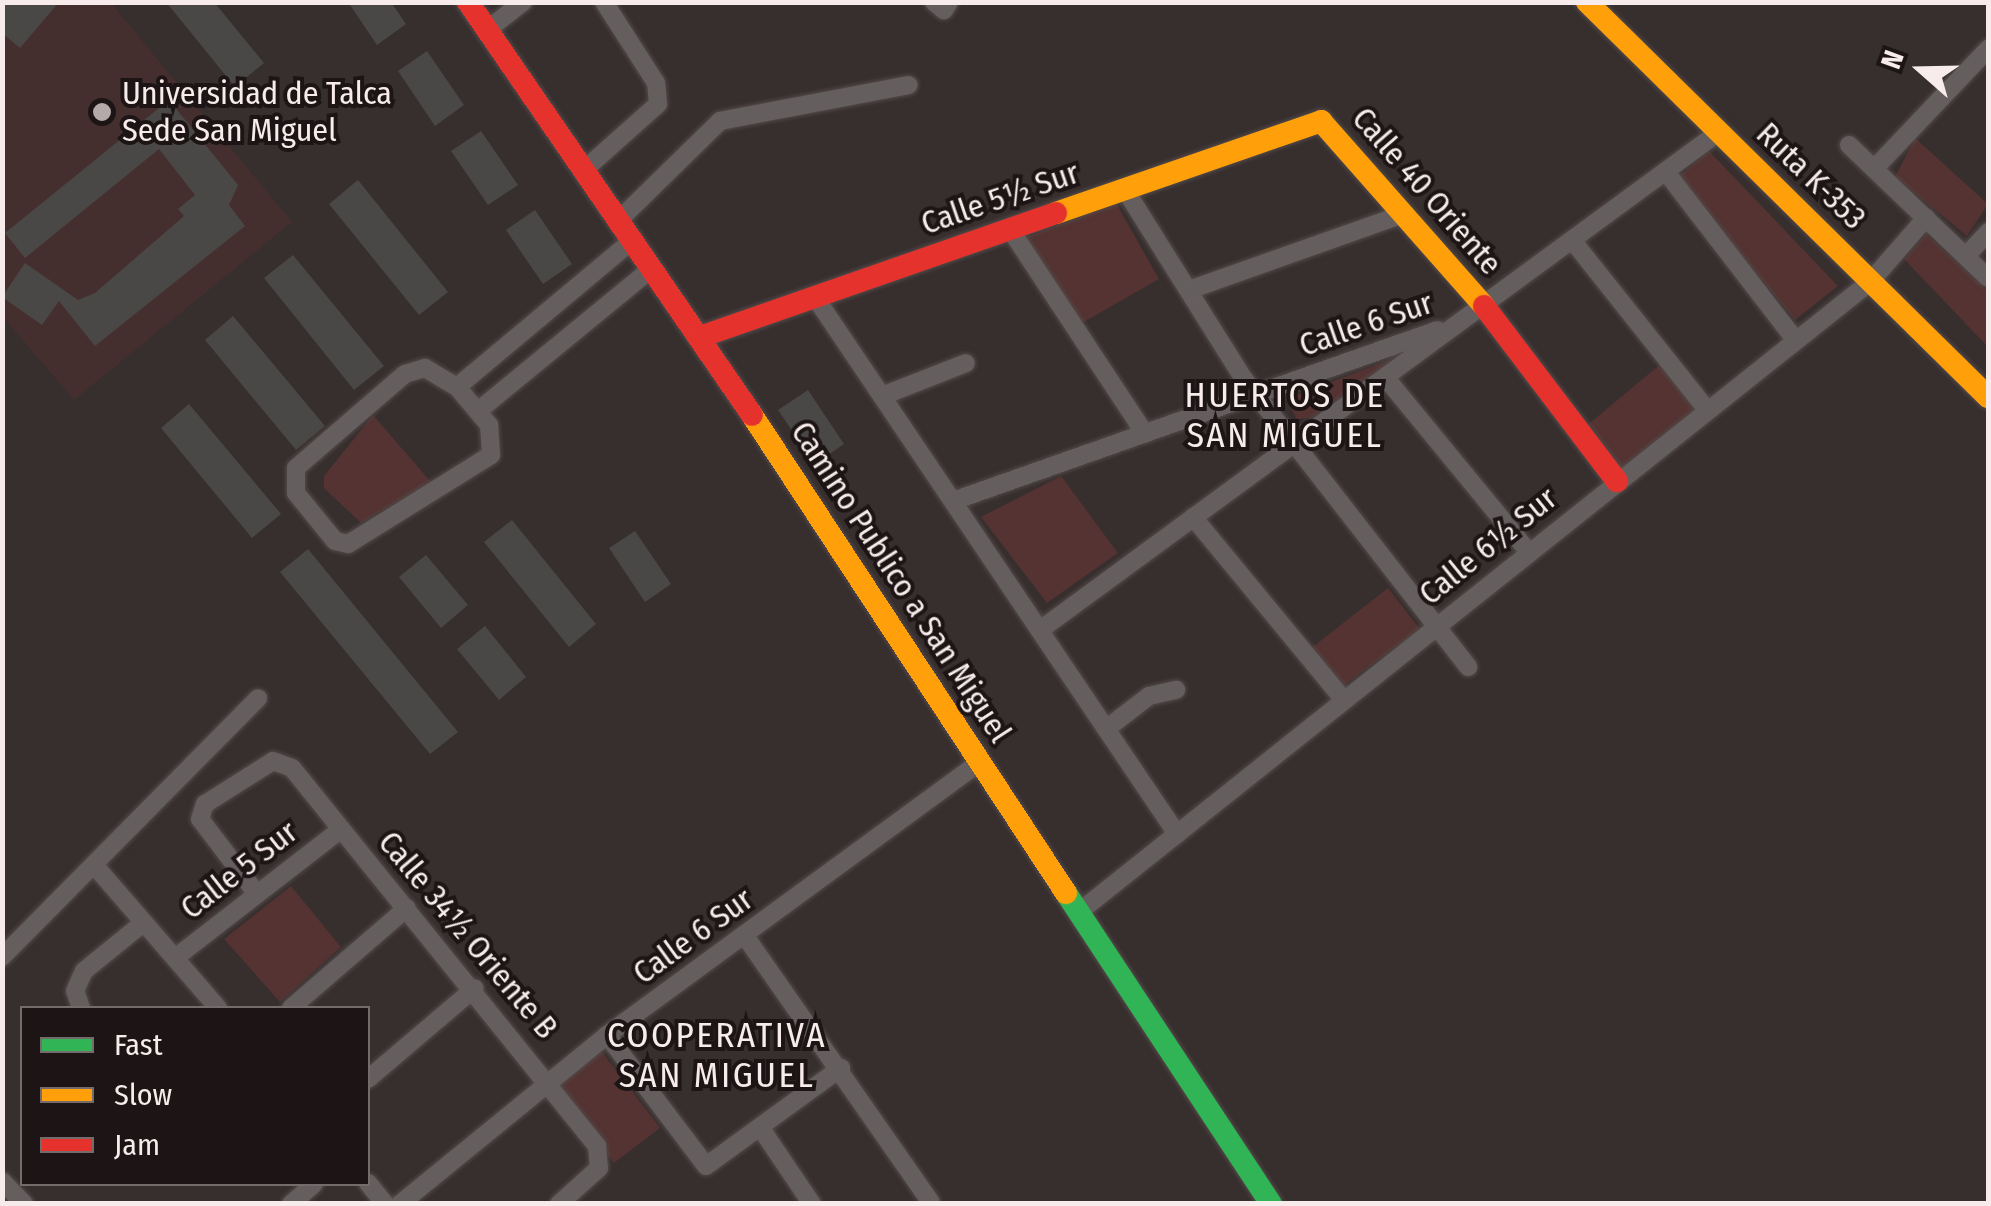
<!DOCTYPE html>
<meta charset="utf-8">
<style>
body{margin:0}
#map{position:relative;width:1991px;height:1206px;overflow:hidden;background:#372e2e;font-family:"Fira Sans Condensed",sans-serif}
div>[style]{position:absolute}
.built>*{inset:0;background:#442f2e}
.green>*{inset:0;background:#543332}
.building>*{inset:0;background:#4a4846}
.roads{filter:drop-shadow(0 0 2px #524a49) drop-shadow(0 0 2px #524a49)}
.street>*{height:18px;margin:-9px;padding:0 9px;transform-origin:9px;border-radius:9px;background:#655e5e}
.fast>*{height:22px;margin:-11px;padding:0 11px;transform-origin:11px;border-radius:11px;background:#30b455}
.slow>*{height:22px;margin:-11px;padding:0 11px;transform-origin:11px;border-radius:11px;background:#ff9f0a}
.jam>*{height:22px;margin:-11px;padding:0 11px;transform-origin:11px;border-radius:11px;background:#e5322d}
.dots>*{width:28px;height:28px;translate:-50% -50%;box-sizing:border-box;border:5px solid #1d1515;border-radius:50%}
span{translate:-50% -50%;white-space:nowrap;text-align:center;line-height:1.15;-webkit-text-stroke:8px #1d1515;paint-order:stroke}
.poi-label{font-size:32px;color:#f7eceb}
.left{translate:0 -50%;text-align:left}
.street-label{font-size:32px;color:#f7eceb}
.neighbourhood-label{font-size:35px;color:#f7eceb;letter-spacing:2.5px}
.frame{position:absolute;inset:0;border:5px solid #f7eceb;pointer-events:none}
.legend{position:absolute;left:20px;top:1006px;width:350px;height:180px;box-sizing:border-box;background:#1d1515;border:2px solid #746b6b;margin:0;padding:12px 18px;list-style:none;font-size:30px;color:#f7eceb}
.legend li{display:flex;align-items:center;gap:20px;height:50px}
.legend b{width:50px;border:2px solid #746b6b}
.north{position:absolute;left:1871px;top:20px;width:100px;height:100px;-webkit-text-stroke:8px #1d1515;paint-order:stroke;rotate:290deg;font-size:28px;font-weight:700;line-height:40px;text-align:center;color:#f7eceb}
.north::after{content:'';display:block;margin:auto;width:35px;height:45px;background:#f7eceb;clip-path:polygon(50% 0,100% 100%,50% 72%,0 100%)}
</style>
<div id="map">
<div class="built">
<div style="clip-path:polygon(2px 3px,111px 3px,292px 222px,74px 400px,3px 317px)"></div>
</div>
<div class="green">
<div style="clip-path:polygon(1915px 138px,1988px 204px,1967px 236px,1895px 177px)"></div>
<div style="clip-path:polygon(1709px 151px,1838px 286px,1795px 320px,1677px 178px)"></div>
<div style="clip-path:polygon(1116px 203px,1159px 279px,1082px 323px,1022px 239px)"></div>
<div style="clip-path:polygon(1926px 234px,1988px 291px,1988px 347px,1904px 259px)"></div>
<div style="clip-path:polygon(1400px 356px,1311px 418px,1297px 419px,1286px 399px)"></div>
<div style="clip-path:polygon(1663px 362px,1700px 409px,1619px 473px,1585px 427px)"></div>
<div style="clip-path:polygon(373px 415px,431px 482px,361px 523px,324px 488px,324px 476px)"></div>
<div style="clip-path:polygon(1061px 476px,1118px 553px,1047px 603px,981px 517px)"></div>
<div style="clip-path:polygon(1388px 588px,1420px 629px,1340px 688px,1310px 649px)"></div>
<div style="clip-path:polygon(291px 886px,341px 947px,280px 1002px,224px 939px)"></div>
<div style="clip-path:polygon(602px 1052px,660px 1128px,614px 1163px,556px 1086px)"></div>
</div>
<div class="building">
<div style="clip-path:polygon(2px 2px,59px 2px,20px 48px,2px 33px)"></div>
<div style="clip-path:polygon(166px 2px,214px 2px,264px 63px,235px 87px)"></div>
<div style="clip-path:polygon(348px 2px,391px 2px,406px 24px,377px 45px)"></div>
<div style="clip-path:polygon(427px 51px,464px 105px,435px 126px,398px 71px)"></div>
<div style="clip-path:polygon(169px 100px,238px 185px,229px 205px,245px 226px,95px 346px,59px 301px,42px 325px,2px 297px,25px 263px,78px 300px,95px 293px,184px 216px,178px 209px,195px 195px,159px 149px,25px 258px,5px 233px)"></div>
<div style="clip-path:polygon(481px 131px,518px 185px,488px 205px,451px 151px)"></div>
<div style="clip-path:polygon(358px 180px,448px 292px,419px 315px,329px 204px)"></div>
<div style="clip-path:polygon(535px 210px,572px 264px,543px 284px,506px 230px)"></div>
<div style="clip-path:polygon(293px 255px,384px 366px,354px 390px,264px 278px)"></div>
<div style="clip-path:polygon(233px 316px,325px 426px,296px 450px,205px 340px)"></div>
<div style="clip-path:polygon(808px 390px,844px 444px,815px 464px,778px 410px)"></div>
<div style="clip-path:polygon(189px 404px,281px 514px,252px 538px,161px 428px)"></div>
<div style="clip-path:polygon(512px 520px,596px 624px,569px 647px,484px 542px)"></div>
<div style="clip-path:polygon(635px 531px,671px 584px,645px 602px,609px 548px)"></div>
<div style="clip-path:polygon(308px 549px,458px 732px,430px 754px,280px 572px)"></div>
<div style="clip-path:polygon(426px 555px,468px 605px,441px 628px,399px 577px)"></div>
<div style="clip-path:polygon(485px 626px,526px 677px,499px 700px,457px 649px)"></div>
</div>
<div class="roads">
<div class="street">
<div style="left:934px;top:2px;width:13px;rotate:39deg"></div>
<div style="left:944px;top:10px;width:9px;rotate:-58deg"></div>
<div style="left:487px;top:30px;width:46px;rotate:-37.9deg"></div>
<div style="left:1849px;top:145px;width:192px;rotate:43.7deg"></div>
<div style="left:1874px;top:169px;width:166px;rotate:-46.5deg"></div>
<div style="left:584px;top:170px;width:99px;rotate:-41.7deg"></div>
<div style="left:658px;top:104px;width:21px;rotate:-95deg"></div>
<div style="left:656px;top:83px;width:96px;rotate:-122.7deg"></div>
<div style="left:1666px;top:172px;width:213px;rotate:52.4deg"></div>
<div style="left:1124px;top:188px;width:226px;rotate:57.9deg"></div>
<div style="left:1244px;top:379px;width:365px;rotate:52.1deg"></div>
<div style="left:619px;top:220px;width:141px;rotate:-44.4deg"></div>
<div style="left:720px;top:121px;width:192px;rotate:-10.8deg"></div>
<div style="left:1010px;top:229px;width:245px;rotate:56.6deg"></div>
<div style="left:1572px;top:240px;width:217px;rotate:51.5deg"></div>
<div style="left:1966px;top:256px;width:33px;rotate:-47deg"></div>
<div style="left:1189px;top:290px;width:228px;rotate:-19.5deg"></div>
<div style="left:815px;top:297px;width:648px;rotate:56.02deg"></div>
<div style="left:425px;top:368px;width:37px;rotate:31deg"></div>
<div style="left:457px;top:387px;width:50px;rotate:49.9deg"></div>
<div style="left:489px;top:425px;width:30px;rotate:86deg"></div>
<div style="left:491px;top:455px;width:168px;rotate:148.1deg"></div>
<div style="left:348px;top:544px;width:13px;rotate:-167deg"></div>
<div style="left:335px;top:541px;width:62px;rotate:-129.1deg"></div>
<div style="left:296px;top:493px;width:25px;rotate:-90deg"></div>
<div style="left:296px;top:468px;width:144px;rotate:-40.8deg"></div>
<div style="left:405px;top:374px;width:21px;rotate:-17deg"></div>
<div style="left:1385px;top:377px;width:225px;rotate:50.6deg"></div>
<div style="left:457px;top:387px;width:229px;rotate:-39.9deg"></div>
<div style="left:882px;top:396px;width:90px;rotate:-21.4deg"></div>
<div style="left:478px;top:411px;width:225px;rotate:-39.4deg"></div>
<div style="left:953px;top:501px;width:514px;rotate:-19.42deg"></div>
<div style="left:1193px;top:517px;width:237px;rotate:50.5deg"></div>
<div style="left:1040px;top:630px;width:842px;rotate:-36.26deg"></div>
<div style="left:1106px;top:729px;width:54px;rotate:-37.5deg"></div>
<div style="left:1149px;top:696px;width:28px;rotate:-13deg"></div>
<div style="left:95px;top:866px;width:188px;rotate:49.1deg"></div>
<div style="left:257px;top:894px;width:94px;rotate:-127.2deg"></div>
<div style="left:200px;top:819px;width:16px;rotate:-72deg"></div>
<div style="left:205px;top:804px;width:80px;rotate:-32.3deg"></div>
<div style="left:273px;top:761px;width:20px;rotate:20deg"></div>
<div style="left:292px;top:768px;width:486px;rotate:51.1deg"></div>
<div style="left:597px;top:1146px;width:22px;rotate:85deg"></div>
<div style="left:599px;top:1168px;width:54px;rotate:138deg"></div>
<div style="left:1079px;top:912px;width:1013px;rotate:-38.54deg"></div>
<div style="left:1871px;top:281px;width:84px;rotate:-48.9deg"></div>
<div style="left:745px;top:936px;width:325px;rotate:55.1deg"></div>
<div style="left:2px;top:957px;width:364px;rotate:-45.3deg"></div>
<div style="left:175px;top:958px;width:209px;rotate:-37.8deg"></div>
<div style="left:81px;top:1008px;width:18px;rotate:-109deg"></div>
<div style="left:75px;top:991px;width:22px;rotate:-66deg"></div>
<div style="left:84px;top:971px;width:76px;rotate:-39.1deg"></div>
<div style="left:291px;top:1008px;width:153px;rotate:-40.8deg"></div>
<div style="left:607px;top:1035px;width:164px;rotate:52.9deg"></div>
<div style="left:706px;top:1166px;width:167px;rotate:-36deg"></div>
<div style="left:368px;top:1079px;width:140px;rotate:-40.4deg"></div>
<div style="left:760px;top:1127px;width:93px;rotate:56deg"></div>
<div style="left:2px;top:1181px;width:32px;rotate:46deg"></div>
<div style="left:368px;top:1183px;width:27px;rotate:51deg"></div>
<div style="left:291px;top:1204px;width:30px;rotate:-41deg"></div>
<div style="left:400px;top:1204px;width:267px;rotate:-39.2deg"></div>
<div style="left:607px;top:1035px;width:462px;rotate:-36.2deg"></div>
</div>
<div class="fast">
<div style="left:1066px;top:893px;width:372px;rotate:56.6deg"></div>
</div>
<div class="slow">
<div style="left:1587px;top:2px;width:563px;rotate:44.57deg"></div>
<div style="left:1056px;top:213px;width:281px;rotate:-19.1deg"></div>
<div style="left:1321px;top:121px;width:247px;rotate:48.6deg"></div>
<div style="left:752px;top:415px;width:572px;rotate:56.7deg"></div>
</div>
<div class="jam">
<div style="left:468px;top:2px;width:501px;rotate:55.49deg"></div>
<div style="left:1484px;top:306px;width:220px;rotate:52.8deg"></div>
<div style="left:700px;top:337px;width:377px;rotate:-19.2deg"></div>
</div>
</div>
<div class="dots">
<div style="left:102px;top:112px;background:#b4aaa9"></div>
</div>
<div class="poi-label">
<span class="left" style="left:122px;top:112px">Universidad de Talca<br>Sede San Miguel</span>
</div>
<div class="street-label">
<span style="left:1811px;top:176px;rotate:44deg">Ruta K-353</span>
<span style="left:1427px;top:191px;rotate:49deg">Calle 40 Oriente</span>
<span style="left:1000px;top:198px;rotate:-19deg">Calle 5½ Sur</span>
<span style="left:1366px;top:324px;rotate:-19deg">Calle 6 Sur</span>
<span style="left:1488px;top:546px;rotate:-39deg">Calle 6½ Sur</span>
<span style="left:901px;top:582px;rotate:57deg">Camino Publico a San Miguel</span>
<span style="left:239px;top:870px;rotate:-38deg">Calle 5 Sur</span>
<span style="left:468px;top:935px;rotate:50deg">Calle 34½ Oriente B</span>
<span style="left:693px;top:936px;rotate:-36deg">Calle 6 Sur</span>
</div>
<div class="neighbourhood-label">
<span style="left:1285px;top:415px">HUERTOS DE<br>SAN MIGUEL</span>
<span style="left:717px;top:1055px">COOPERATIVA<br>SAN MIGUEL</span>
</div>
<div class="frame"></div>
<ul class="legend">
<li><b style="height:12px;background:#30b455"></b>Fast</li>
<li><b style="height:12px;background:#ff9f0a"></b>Slow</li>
<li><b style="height:12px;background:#e5322d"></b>Jam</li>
</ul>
<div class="north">N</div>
</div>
